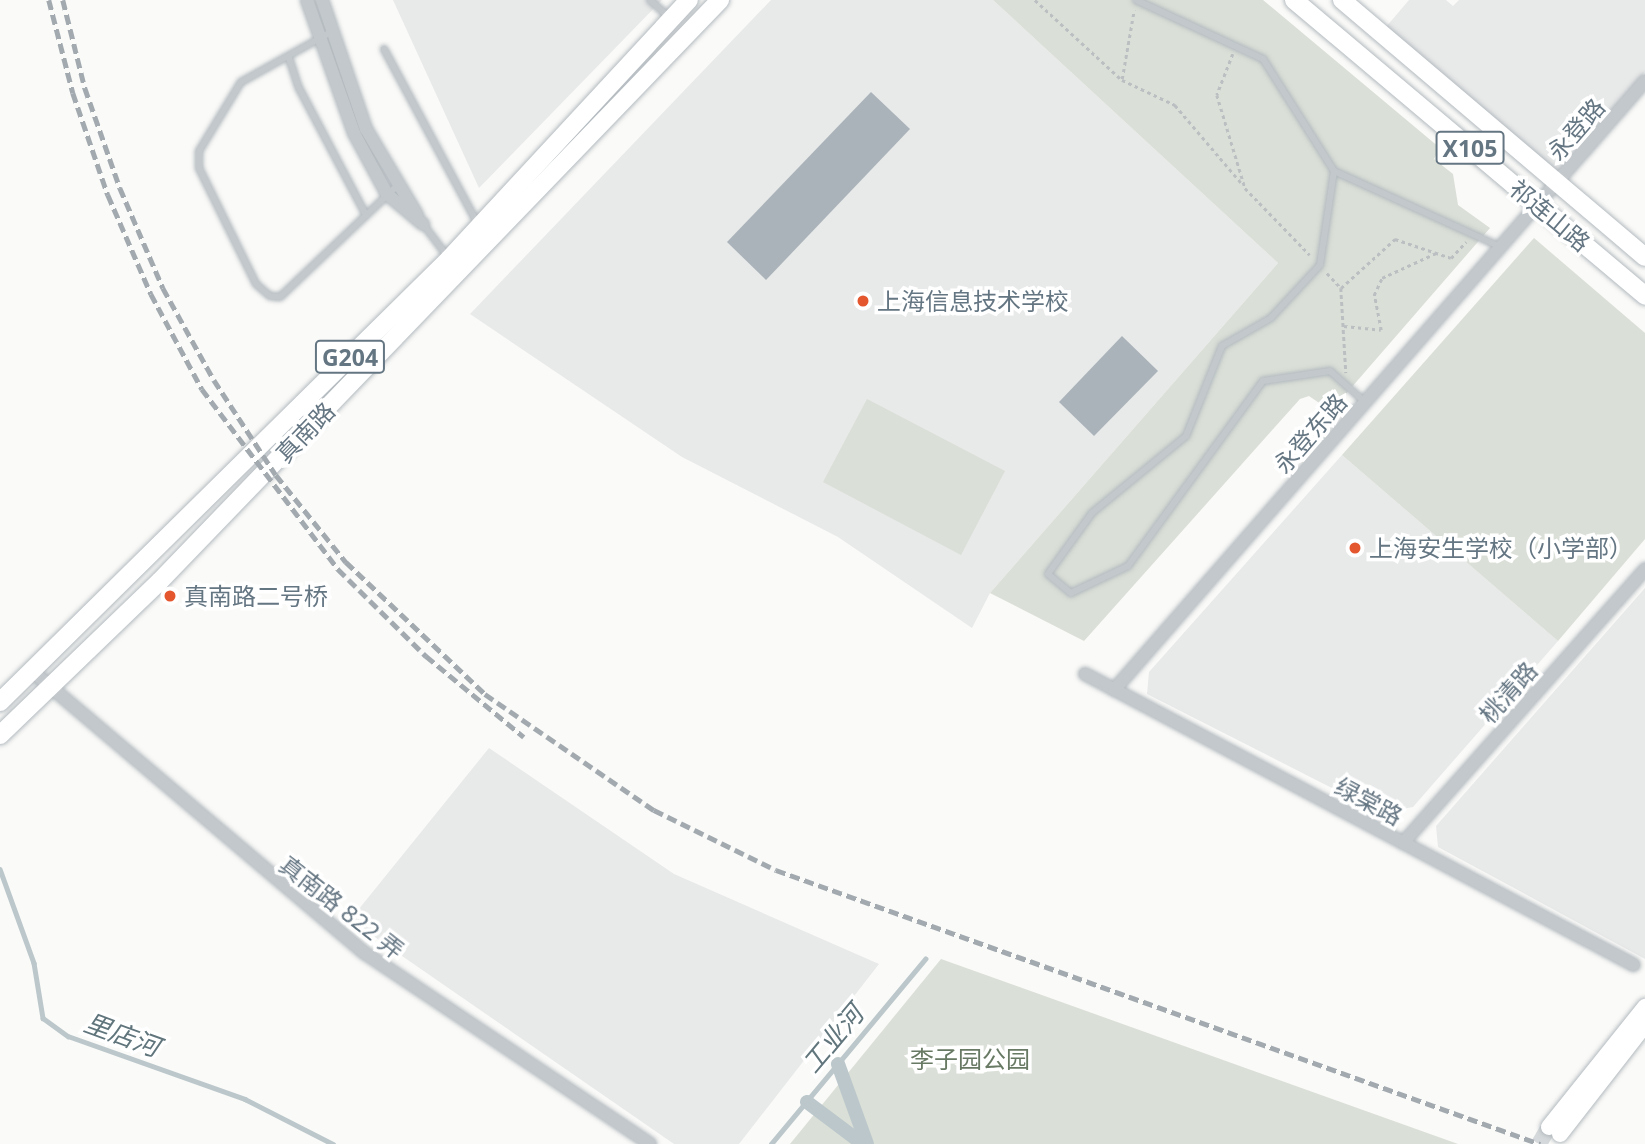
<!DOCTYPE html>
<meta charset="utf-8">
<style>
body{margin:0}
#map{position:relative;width:1645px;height:1144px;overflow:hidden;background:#fafaf8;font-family:"Noto Sans","Noto Sans SC",sans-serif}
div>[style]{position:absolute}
.built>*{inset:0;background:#e8e9e9}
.green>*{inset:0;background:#dadfd7}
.stream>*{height:4.5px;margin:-2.25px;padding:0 2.25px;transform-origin:2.25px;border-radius:2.25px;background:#bbc7cb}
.canal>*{height:14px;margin:-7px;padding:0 7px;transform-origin:7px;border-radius:7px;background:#bbc7cb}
.building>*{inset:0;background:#aab3b9}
.secondary-tunnel>*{height:16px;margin-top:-8px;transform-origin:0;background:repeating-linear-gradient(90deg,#d5d9db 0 16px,transparent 0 24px)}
.path>*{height:2.5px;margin-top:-1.25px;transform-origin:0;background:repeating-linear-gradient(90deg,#bbbfc2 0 3.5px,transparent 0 7px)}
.roads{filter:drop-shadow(0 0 2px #b3babf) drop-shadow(0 0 2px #b3babf)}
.lane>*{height:6px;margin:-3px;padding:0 3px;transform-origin:3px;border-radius:3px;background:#c3c8cc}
.street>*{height:12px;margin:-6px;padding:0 6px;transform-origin:6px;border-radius:6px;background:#c3c8cc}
.secondary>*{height:16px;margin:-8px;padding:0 8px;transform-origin:8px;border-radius:8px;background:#fff}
.primary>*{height:18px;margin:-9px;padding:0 9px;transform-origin:9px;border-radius:9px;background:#fff}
.rail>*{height:4.5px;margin-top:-2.25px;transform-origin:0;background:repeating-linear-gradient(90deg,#a2aab0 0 10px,transparent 0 15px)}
.dots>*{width:19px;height:19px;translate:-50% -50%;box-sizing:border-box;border:4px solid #fff;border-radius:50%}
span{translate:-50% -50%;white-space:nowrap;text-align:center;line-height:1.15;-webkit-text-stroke:7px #fff;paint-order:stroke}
.shield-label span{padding:2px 5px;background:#fff;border:2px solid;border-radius:5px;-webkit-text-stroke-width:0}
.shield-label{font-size:23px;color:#657683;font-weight:700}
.street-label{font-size:24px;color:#657683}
.poi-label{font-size:24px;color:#657683}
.left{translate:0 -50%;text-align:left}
.park-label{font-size:24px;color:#687a64}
.water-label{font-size:26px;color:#60757c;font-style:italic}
</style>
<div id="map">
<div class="built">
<div style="clip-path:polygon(393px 0,662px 0,479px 188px)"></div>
<div style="clip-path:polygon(771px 0,993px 0,1278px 263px,990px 593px,972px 628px,838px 537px,682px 457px,470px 314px)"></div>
<div style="clip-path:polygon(1409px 0,1446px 0,1453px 6px,1459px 0,1645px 0,1645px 72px,1555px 175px,1386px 27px)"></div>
<div style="clip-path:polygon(1342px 455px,1558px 641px,1413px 807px,1381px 813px,1147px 694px,1149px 672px)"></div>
<div style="clip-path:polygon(1645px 588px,1645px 959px,1438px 847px,1436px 826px)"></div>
<div style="clip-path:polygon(489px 748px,674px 874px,879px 964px,739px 1144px,674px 1144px,350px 920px)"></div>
</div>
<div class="green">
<div style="clip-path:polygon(993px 0,1263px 0,1440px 148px,1434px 159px,1453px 174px,1458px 205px,1490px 228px,1331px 411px,1309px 396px,1300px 399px,1084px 641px,990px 593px,1278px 263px)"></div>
<div style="clip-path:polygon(1534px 238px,1645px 333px,1645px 539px,1558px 641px,1342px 455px)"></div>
<div style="clip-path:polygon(867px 399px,1005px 471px,961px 555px,823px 482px)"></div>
<div style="clip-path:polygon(941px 959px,1458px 1144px,790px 1144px)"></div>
</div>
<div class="stream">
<div style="left:0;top:869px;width:100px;rotate:70.1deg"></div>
<div style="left:34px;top:963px;width:56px;rotate:80.7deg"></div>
<div style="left:43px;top:1018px;width:31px;rotate:36deg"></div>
<div style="left:68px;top:1036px;width:188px;rotate:19.6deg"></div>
<div style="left:245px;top:1099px;width:99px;rotate:27.1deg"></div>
<div style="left:771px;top:1144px;width:241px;rotate:-50.2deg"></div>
</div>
<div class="canal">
<div style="left:838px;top:1064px;width:85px;rotate:70.1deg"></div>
<div style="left:807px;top:1102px;width:70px;rotate:36.9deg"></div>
</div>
<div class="building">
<div style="clip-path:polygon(871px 92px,910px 129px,766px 280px,727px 242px)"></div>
<div style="clip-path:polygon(1122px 336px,1158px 371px,1094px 436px,1059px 402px)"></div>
</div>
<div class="secondary-tunnel">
<div style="left:1539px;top:1144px;width:20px;rotate:-60deg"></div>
</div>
<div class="path">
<div style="left:1035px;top:0;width:118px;rotate:42.6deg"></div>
<div style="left:1122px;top:80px;width:59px;rotate:25.3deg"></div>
<div style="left:1175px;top:105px;width:105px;rotate:49.6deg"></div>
<div style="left:1233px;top:54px;width:44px;rotate:111.3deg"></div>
<div style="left:1217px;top:95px;width:97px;rotate:73.2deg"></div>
<div style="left:1245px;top:188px;width:93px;rotate:45.9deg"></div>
<div style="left:1122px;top:79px;width:70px;rotate:-80.1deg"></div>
<div style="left:1327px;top:273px;width:21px;rotate:47deg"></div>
<div style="left:1341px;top:288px;width:85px;rotate:86.6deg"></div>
<div style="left:1341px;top:288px;width:73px;rotate:-42.2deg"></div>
<div style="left:1395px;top:239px;width:59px;rotate:18.7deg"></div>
<div style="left:1451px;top:258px;width:22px;rotate:-47deg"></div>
<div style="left:1344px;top:326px;width:37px;rotate:6deg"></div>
<div style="left:1381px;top:330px;width:36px;rotate:-101deg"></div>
<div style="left:1374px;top:295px;width:19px;rotate:-65deg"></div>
<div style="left:1382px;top:278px;width:60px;rotate:-24.8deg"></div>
</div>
<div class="roads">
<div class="lane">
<div style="left:650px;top:0;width:25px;rotate:42deg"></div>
<div style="left:1136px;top:0;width:140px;rotate:24.9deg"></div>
<div style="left:1263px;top:59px;width:133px;rotate:57.6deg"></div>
<div style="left:1334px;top:171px;width:183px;rotate:24.5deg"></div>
<div style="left:331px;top:32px;width:103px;rotate:150.9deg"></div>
<div style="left:241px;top:82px;width:81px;rotate:121.3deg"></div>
<div style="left:199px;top:151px;width:17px;rotate:90deg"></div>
<div style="left:199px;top:168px;width:129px;rotate:63.8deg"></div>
<div style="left:256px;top:284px;width:18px;rotate:41deg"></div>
<div style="left:270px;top:296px;width:10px;rotate:6deg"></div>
<div style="left:280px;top:297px;width:163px;rotate:-43.5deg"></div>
<div style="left:384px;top:49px;width:201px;rotate:61.8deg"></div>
<div style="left:289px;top:58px;width:32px;rotate:72deg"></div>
<div style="left:299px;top:88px;width:144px;rotate:62.2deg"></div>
<div style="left:1334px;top:171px;width:95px;rotate:98.5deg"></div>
<div style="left:1320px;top:265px;width:72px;rotate:132.8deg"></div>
<div style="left:1271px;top:318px;width:56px;rotate:150.3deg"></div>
<div style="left:1222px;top:346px;width:97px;rotate:111.8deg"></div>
<div style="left:1186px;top:436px;width:122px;rotate:140.7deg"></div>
<div style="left:1092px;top:513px;width:75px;rotate:125.8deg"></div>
<div style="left:1048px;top:574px;width:30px;rotate:40deg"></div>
<div style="left:1071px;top:593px;width:63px;rotate:-25.3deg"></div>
<div style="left:1128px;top:566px;width:229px;rotate:-53.9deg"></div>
<div style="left:1263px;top:381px;width:68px;rotate:-8.5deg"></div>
<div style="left:1330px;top:371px;width:47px;rotate:41.5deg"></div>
<div style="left:423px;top:224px;width:40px;rotate:53deg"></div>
</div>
<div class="street">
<div style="left:307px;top:0;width:141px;rotate:70.5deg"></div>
<div style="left:354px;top:133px;width:69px;rotate:61.6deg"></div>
<div style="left:387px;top:194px;width:47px;rotate:39.8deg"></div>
<div style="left:322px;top:0;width:136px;rotate:71.2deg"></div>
<div style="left:366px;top:129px;width:100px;rotate:59.3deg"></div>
<div style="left:32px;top:671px;width:436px;rotate:40.3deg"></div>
<div style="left:365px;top:953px;width:343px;rotate:33.8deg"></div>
<div style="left:1085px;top:674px;width:621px;rotate:27.93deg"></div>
<div style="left:1114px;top:690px;width:808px;rotate:-48.91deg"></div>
<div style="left:1403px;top:843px;width:366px;rotate:-48.5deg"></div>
</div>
<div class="secondary">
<div style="left:1549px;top:1127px;width:154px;rotate:-51.3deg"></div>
<div style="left:1560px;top:1134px;width:138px;rotate:-52.1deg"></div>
</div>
<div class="primary">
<div style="left:1294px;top:0;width:459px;rotate:40.1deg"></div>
<div style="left:1342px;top:0;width:397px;rotate:40.3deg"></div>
<div style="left:0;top:702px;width:631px;rotate:-44.61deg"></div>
<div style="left:449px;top:259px;width:353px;rotate:-47.2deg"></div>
<div style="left:0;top:735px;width:222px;rotate:-43.9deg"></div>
<div style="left:160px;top:581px;width:807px;rotate:-46.05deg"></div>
</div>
</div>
<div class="rail">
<div style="left:49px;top:0;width:96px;rotate:75.5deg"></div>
<div style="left:73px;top:93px;width:108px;rotate:71.1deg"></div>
<div style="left:108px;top:195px;width:108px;rotate:66.5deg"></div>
<div style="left:151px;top:294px;width:108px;rotate:61.8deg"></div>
<div style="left:202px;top:389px;width:226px;rotate:52.9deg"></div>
<div style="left:338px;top:569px;width:124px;rotate:44.7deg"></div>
<div style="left:426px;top:656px;width:127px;rotate:39.6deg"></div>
<div style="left:63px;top:0;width:91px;rotate:76deg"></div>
<div style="left:85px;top:88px;width:106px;rotate:70.7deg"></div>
<div style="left:120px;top:188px;width:109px;rotate:66.7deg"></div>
<div style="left:163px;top:288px;width:105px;rotate:61deg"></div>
<div style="left:214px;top:380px;width:113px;rotate:56.9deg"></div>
<div style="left:276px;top:475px;width:112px;rotate:51.2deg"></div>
<div style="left:346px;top:562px;width:192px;rotate:43.5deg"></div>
<div style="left:485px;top:694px;width:205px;rotate:34.5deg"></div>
<div style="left:654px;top:810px;width:136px;rotate:26.2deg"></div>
<div style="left:776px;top:870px;width:812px;rotate:19.73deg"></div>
</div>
<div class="dots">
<div style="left:863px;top:301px;background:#e4572e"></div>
<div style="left:1355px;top:548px;background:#e4572e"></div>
<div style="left:170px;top:596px;background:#e4572e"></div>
</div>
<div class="shield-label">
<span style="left:1470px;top:148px">X105</span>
<span style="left:350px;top:357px">G204</span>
</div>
<div class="street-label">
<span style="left:1576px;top:129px;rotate:-49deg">永登路</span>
<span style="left:1550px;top:215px;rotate:40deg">祁连山路</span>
<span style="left:305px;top:432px;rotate:-46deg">真南路</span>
<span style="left:1310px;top:433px;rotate:-49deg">永登东路</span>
<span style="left:1508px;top:692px;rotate:-48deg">桃清路</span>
<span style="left:1369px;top:801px;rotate:28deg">绿棠路</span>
<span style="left:342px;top:907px;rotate:38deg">真南路 822 弄</span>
</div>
<div class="poi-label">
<span class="left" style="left:877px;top:301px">上海信息技术学校</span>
<span class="left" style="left:1369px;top:548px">上海安生学校（小学部）</span>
<span class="left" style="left:184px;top:596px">真南路二号桥</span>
</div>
<div class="park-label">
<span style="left:970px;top:1059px">李子园公园</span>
</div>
<div class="water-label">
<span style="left:122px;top:1035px;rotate:20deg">里店河</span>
<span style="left:833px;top:1039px;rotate:-50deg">工业河</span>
</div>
</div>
